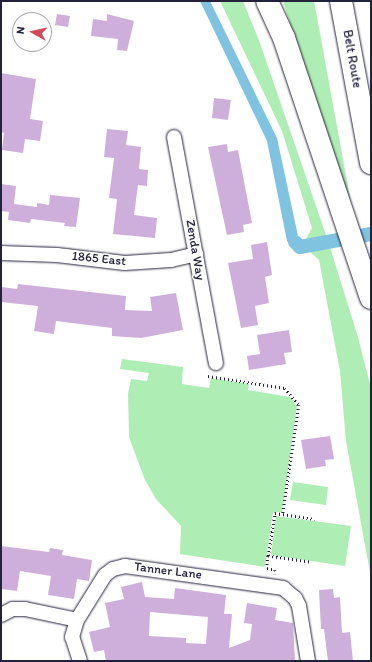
<!DOCTYPE html>
<style>
body{margin:0}
#map{position:relative;width:372px;height:662px;overflow:hidden;background:#fff;font-family:Itim,sans-serif}
div>[style]{position:absolute}
.green>*{inset:0;background:#aeedb4}
.water>*{inset:0;background:#7fc3e0}
.canal>*{height:14px;margin:-7px;padding:0 7px;transform-origin:7px;border-radius:7px;background:#7fc3e0}
.building>*{inset:0;background:#ceafdc}
.path>*{height:2.5px;margin-top:-1.25px;transform-origin:0;background:repeating-linear-gradient(90deg,#22223b 0 1px,transparent 0 4px)}
.roads{filter:drop-shadow(0 0 1px #22223b) drop-shadow(0 0 1px #22223b)}
.street>*{height:14px;margin:-7px;padding:0 7px;transform-origin:7px;border-radius:7px;background:#fff}
.highway>*{height:22px;margin:-11px;padding:0 11px;transform-origin:11px;border-radius:11px;background:#fff}
span{translate:-50% -50%;white-space:nowrap;text-align:center;line-height:1.15;-webkit-text-stroke:3px #fff;paint-order:stroke}
.street-label{font-size:13px;color:#22223b}
.frame{position:absolute;inset:0;border:2px solid #22223b;pointer-events:none}
.north{position:absolute;left:12px;top:12px;width:40px;height:40px;box-sizing:border-box;background:#fff;border:1px solid #a7a7b1;border-radius:50%;rotate:278deg;font-size:11px;font-weight:700;line-height:16px;text-align:center;color:#22223b}
.north::after{content:'';display:block;margin:auto;width:14px;height:18px;background:#d1495b;clip-path:polygon(50% 0,100% 100%,50% 72%,0 100%)}
</style>
<div id="map">
<div class="green">
<div style="clip-path:polygon(220px 1px,243px 1px,260px 43px,326px 235px,323px 238px,305px 241px,312px 228px,282px 131px)"></div>
<div style="clip-path:polygon(283px 1px,314px 1px,354px 219px,329px 146px)"></div>
<div style="clip-path:polygon(329px 244px,358px 337px,371px 388px,371px 578px,346px 441px,340px 371px,319px 260px,306px 248px)"></div>
<div style="clip-path:polygon(122px 359px,183px 367px,182px 384px,209px 388px,211px 378px,249px 384px,248px 390px,290px 397px,297px 406px,282px 512px,273px 512px,265px 567px,180px 554px,181px 526px,156px 499px,145px 480px,129px 437px,128px 394px,131px 379px,147px 381px,149px 373px,120px 369px)"></div>
<div style="clip-path:polygon(293px 482px,328px 487px,326px 505px,290px 500px)"></div>
<div style="clip-path:polygon(276px 516px,351px 526px,345px 566px,271px 555px)"></div>
</div>
<div class="water">
<div style="clip-path:polygon(200px 1px,210px 1px,277px 138px,298px 236px,302px 242px,310px 241px,311px 252px,297px 252px,287px 241px,267px 141px)"></div>
</div>
<div class="canal">
<div style="left:295px;top:242px;width:7px;rotate:45deg"></div>
<div style="left:300px;top:247px;width:72px;rotate:-10.4deg"></div>
</div>
<div class="building">
<div style="clip-path:polygon(57px 14px,70px 16px,68px 27px,55px 25px)"></div>
<div style="clip-path:polygon(107px 14px,134px 21px,127px 51px,117px 50px,118px 39px,91px 36px,93px 19px,107px 21px)"></div>
<div style="clip-path:polygon(1px 73px,36px 79px,30px 119px,43px 121px,40px 141px,25px 139px,23px 153px,2px 150px,4px 133px,1px 132px)"></div>
<div style="clip-path:polygon(214px 98px,231px 100px,228px 120px,212px 118px)"></div>
<div style="clip-path:polygon(107px 129px,128px 131px,126px 145px,141px 147px,139px 169px,148px 170px,147px 186px,138px 185px,134px 215px,157px 218px,155px 238px,113px 234px,117px 199px,109px 198px,114px 158px,104px 157px)"></div>
<div style="clip-path:polygon(227px 144px,228px 152px,238px 150px,252px 223px,243px 225px,244px 232px,227px 235px,208px 147px)"></div>
<div style="clip-path:polygon(1px 184px,16px 186px,14px 204px,37px 207px,37px 203px,49px 205px,50px 195px,80px 198px,76px 227px,64px 226px,65px 223px,31px 219px,30px 223px,8px 220px,9px 212px,1px 211px)"></div>
<div style="clip-path:polygon(267px 242px,272px 275px,265px 277px,269px 303px,255px 306px,258px 325px,241px 328px,228px 263px,253px 259px,251px 245px)"></div>
<div style="clip-path:polygon(18px 284px,126px 296px,125px 310px,152px 311px,150px 297px,176px 293px,183px 330px,141px 338px,112px 336px,112px 328px,56px 321px,54px 334px,34px 331px,38px 306px,1px 302px,1px 287px,17px 289px)"></div>
<div style="clip-path:polygon(289px 330px,292px 352px,284px 353px,286px 364px,249px 370px,247px 356px,260px 354px,257px 335px)"></div>
<div style="clip-path:polygon(330px 436px,334px 459px,325px 460px,326px 466px,306px 469px,301px 440px)"></div>
<div style="clip-path:polygon(1px 546px,49px 552px,50px 548px,63px 550px,62px 555px,92px 560px,89px 581px,77px 579px,74px 599px,48px 595px,51px 576px,20px 571px,17px 591px,1px 589px)"></div>
<div style="clip-path:polygon(evenodd,142px 582px,145px 597px,174px 599px,175px 588px,226px 595px,224px 614px,232px 614px,229px 648px,250px 640px,252px 624px,244px 623px,247px 603px,277px 608px,275px 620px,293px 623px,295px 661px,106px 661px,104px 650px,94px 652px,89px 632px,110px 627px,105px 603px,124px 599px,121px 587px,142px 582px,150px 612px,208px 617px,206px 644px,186px 643px,186px 638px,149px 636px,150px 612px)"></div>
<div style="clip-path:polygon(333px 589px,334px 598px,340px 597px,342px 633px,350px 632px,353px 661px,328px 661px,324px 629px,321px 629px,319px 590px)"></div>
</div>
<div class="path">
<div style="left:208px;top:376px;width:78px;rotate:8.9deg"></div>
<div style="left:285px;top:388px;width:22px;rotate:51deg"></div>
<div style="left:299px;top:405px;width:110px;rotate:98.4deg"></div>
<div style="left:268px;top:556px;width:12px;rotate:95deg"></div>
<div style="left:267px;top:568px;width:8px;rotate:14deg"></div>
<div style="left:275px;top:570px;width:4px;rotate:90deg"></div>
<div style="left:309px;top:562px;width:41px;rotate:-171.7deg"></div>
<div style="left:268px;top:556px;width:44px;rotate:-80.8deg"></div>
<div style="left:275px;top:513px;width:40px;rotate:8.5deg"></div>
</div>
<div class="roads">
<div class="street">
<div style="left:174px;top:137px;width:230px;rotate:79.5deg"></div>
<div style="left:1px;top:253px;width:56px;rotate:2deg"></div>
<div style="left:57px;top:255px;width:68px;rotate:6.7deg"></div>
<div style="left:125px;top:263px;width:46px;rotate:-3.7deg"></div>
<div style="left:171px;top:260px;width:26px;rotate:-13deg"></div>
<div style="left:1px;top:615px;width:13px;rotate:-27deg"></div>
<div style="left:13px;top:609px;width:12px"></div>
<div style="left:25px;top:609px;width:53px;rotate:11.9deg"></div>
<div style="left:80px;top:661px;width:25px;rotate:-108deg"></div>
<div style="left:72px;top:637px;width:18px;rotate:-74deg"></div>
<div style="left:77px;top:620px;width:53px;rotate:-58.1deg"></div>
<div style="left:105px;top:575px;width:10px;rotate:-37deg"></div>
<div style="left:113px;top:569px;width:12px;rotate:-14deg"></div>
<div style="left:125px;top:566px;width:160px;rotate:7.9deg"></div>
<div style="left:283px;top:588px;width:16px;rotate:40deg"></div>
<div style="left:295px;top:598px;width:9px;rotate:63deg"></div>
<div style="left:299px;top:606px;width:56px;rotate:80.7deg"></div>
</div>
<div class="highway">
<div style="left:267px;top:1px;width:41px;rotate:65.3deg"></div>
<div style="left:284px;top:38px;width:274px;rotate:71.5deg"></div>
<div style="left:341px;top:1px;width:165px;rotate:79.5deg"></div>
</div>
</div>
<div class="street-label">
<span style="left:352px;top:59px;rotate:80deg">Belt Route</span>
<span style="left:195px;top:250px;rotate:80deg">Zenda Way</span>
<span style="left:99px;top:259px;rotate:6deg">1865 East</span>
<span style="left:168px;top:571px;rotate:7deg">Tanner Lane</span>
</div>
<div class="frame"></div>
<div class="north">N</div>
</div>
